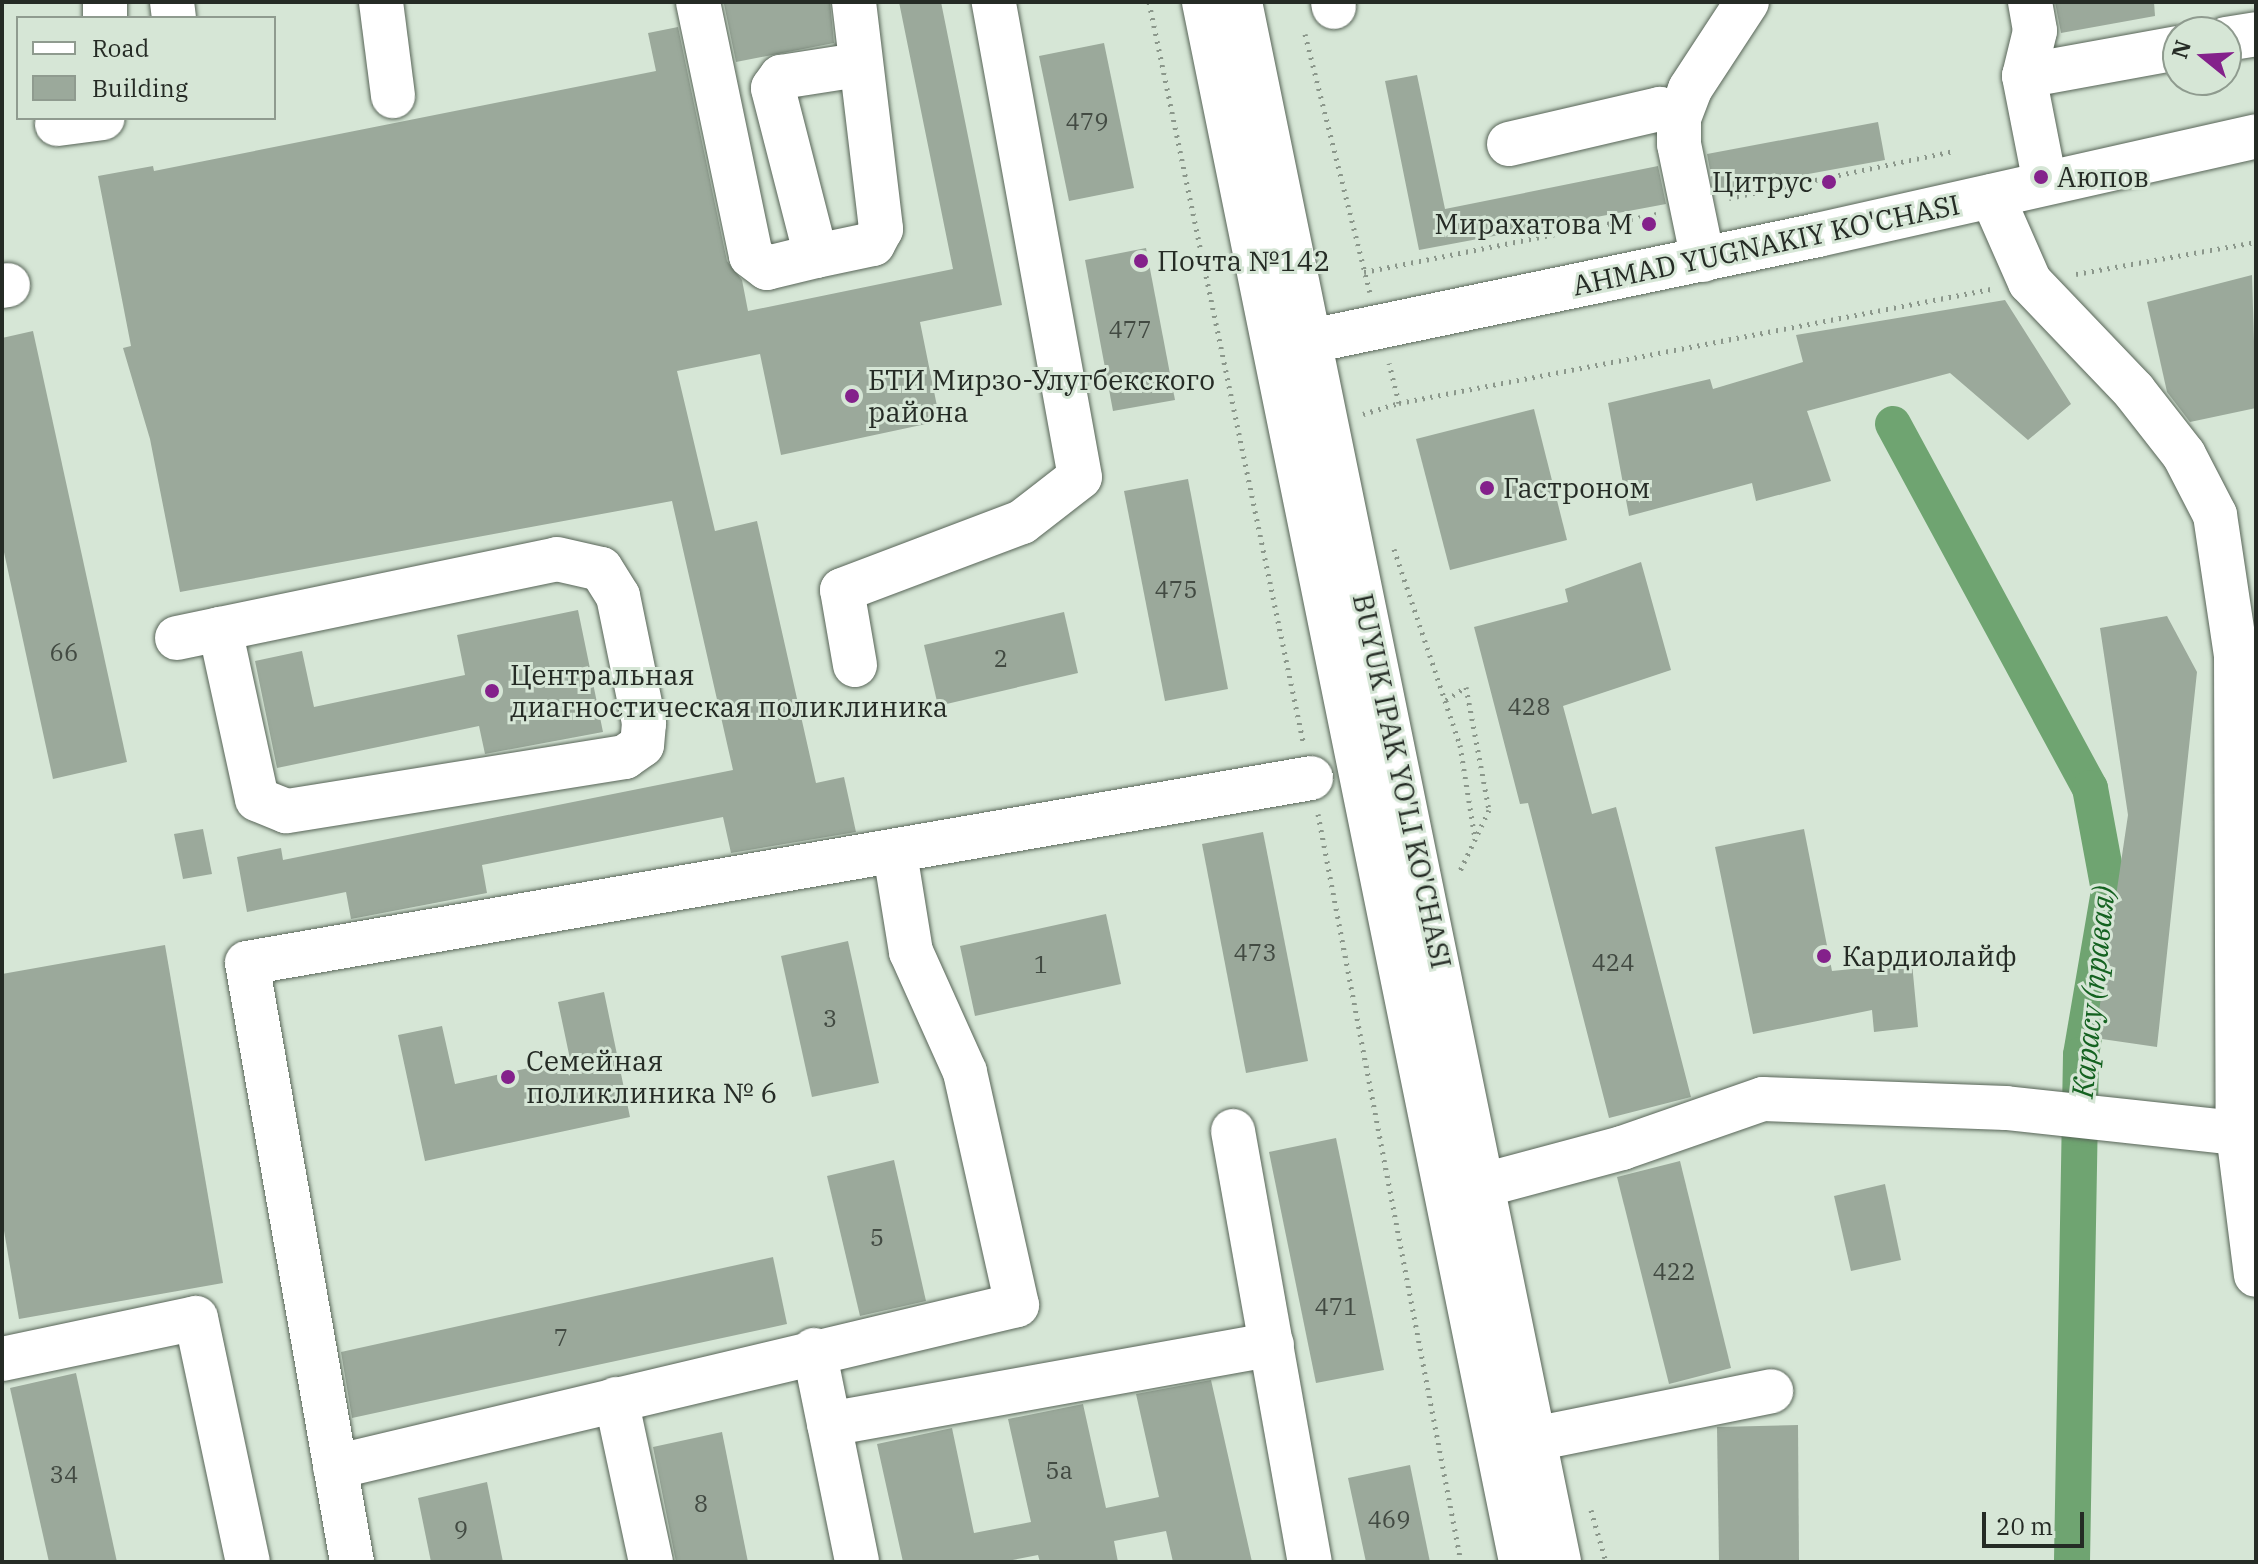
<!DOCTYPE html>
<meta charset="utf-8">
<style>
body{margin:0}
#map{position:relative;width:2258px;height:1564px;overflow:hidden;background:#d6e6d6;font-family:"IBM Plex Serif",serif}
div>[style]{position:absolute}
.canal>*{height:36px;margin:-18px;padding:0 18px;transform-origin:18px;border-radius:18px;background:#6fa471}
.building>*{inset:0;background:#9ba99b}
.path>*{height:5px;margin-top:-2.5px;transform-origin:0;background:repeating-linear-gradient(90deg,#8b978b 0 2px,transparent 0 8px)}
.roads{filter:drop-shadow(0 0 2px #586558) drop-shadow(0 0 2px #586558)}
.minor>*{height:44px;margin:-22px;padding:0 22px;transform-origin:22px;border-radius:22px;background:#fff}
.major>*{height:44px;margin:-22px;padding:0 22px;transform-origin:22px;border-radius:22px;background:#fff}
.dots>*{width:22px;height:22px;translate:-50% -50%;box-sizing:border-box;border:4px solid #d6e6d6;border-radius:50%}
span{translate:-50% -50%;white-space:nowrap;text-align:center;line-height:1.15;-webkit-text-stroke:6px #d6e6d6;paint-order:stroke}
.number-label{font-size:24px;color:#424a42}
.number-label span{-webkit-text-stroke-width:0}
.poi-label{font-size:28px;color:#252b25}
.left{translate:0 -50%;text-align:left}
.right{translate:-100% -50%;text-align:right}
.street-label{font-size:28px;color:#252b25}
.water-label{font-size:30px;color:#146220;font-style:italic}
.frame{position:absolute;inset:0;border:4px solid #252b25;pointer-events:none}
.legend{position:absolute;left:16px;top:16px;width:260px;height:104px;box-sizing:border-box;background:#d6e6d6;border:2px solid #8f9b8f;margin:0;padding:10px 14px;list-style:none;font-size:24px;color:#252b25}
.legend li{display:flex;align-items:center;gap:16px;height:40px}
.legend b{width:40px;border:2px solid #8f9b8f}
.north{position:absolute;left:2162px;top:16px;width:80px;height:80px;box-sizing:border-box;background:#d6e6d6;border:2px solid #8f9b8f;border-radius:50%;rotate:288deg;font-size:22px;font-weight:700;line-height:32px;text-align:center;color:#252b25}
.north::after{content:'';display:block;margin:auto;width:28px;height:36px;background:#84218b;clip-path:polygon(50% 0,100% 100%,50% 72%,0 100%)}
.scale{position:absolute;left:1982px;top:1512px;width:102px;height:36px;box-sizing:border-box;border:4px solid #252b25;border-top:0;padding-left:10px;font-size:24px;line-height:28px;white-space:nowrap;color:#252b25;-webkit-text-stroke:6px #d6e6d6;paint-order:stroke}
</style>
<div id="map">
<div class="canal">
<div style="left:1893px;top:424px;width:414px;rotate:61.6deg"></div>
<div style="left:2090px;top:788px;width:105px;rotate:79.5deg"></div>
<div style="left:2109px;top:891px;width:166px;rotate:99.7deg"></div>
<div style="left:2081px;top:1055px;width:507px;rotate:91.02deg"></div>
</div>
<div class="building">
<div style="clip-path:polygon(830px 2px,834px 43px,736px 62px,724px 4px)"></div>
<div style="clip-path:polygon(899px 2px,941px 2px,1002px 305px,920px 322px,940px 421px,781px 455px,760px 354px,677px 371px,715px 531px,757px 521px,816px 783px,844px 777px,856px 832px,731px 853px,723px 817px,482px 865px,487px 893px,351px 919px,346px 892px,247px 912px,237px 857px,281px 848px,283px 860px,733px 770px,672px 501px,180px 592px,150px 439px,123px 348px,131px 346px,98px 176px,153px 166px,154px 171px,656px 71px,648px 33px,678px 27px,727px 261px,742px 280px,748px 311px,953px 269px)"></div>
<div style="clip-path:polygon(2055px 2px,2154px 2px,2155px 16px,2061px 33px)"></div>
<div style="clip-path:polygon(1104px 43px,1134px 188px,1069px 201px,1039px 56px)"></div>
<div style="clip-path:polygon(1417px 75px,1445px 209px,1658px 166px,1666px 204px,1419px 250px,1385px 81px)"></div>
<div style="clip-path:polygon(1878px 122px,1885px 160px,1714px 191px,1707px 154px)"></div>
<div style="clip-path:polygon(1146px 248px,1175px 400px,1113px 411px,1085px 260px)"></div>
<div style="clip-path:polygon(2252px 275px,2256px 408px,2190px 422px,2167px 392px,2147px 302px)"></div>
<div style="clip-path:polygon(2005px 300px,2071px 404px,2028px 440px,1950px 373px,1807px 411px,1831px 481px,1756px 501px,1752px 483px,1629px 516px,1608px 403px,1710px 379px,1713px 389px,1803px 362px,1796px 335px)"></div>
<div style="clip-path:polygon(33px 331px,127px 762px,53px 779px,2px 543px,2px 338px)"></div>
<div style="clip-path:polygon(1534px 409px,1567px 540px,1450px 570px,1416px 439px)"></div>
<div style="clip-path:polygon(1188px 479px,1228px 689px,1165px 701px,1124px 491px)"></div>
<div style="clip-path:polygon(1641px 562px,1671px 670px,1563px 706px,1592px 814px,1616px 807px,1691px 1097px,1609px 1118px,1528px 803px,1520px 804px,1474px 627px,1568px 602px,1565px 589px)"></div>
<div style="clip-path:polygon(578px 610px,603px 732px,485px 754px,479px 726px,277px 768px,255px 661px,302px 651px,314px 707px,465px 675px,457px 635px)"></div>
<div style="clip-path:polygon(1064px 612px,1078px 673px,938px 706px,924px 645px)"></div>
<div style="clip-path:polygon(2167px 616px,2197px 672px,2157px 1047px,2095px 1038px,2128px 815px,2100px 628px)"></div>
<div style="clip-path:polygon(203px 829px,212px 874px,183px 879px,174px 834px)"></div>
<div style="clip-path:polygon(1804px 829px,1832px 971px,1912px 963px,1918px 1027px,1874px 1032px,1872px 1010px,1753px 1034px,1715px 847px)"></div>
<div style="clip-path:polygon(1263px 832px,1308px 1061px,1246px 1073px,1202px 844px)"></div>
<div style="clip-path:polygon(1106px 914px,1121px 984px,975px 1016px,960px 946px)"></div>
<div style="clip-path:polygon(848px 941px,879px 1083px,812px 1097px,781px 956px)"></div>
<div style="clip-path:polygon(165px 945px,223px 1283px,19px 1319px,2px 1219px,2px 974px)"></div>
<div style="clip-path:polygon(604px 992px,630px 1117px,425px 1161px,398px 1035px,442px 1026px,455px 1084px,570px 1059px,558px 1002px)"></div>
<div style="clip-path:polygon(1336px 1138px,1384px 1370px,1316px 1383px,1269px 1152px)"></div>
<div style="clip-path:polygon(894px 1160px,926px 1301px,860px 1316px,827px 1176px)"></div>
<div style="clip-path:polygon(1680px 1161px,1731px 1368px,1669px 1384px,1617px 1177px)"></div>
<div style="clip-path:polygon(1885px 1184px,1901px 1260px,1851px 1271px,1834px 1196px)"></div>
<div style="clip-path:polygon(773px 1257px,787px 1324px,352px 1418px,341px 1352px)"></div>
<div style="clip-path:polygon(76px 1373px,117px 1562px,49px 1562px,10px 1388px)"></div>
<div style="clip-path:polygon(1211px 1380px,1252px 1562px,1173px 1562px,1166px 1531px,1114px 1541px,1118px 1562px,1040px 1562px,1038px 1555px,1002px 1562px,903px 1562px,877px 1444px,952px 1428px,974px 1533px,1031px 1522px,1008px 1419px,1083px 1404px,1106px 1508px,1159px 1497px,1136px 1394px)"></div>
<div style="clip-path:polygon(1798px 1425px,1799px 1562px,1719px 1562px,1717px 1427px)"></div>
<div style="clip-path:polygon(722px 1432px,748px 1562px,676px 1562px,653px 1447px)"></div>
<div style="clip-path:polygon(1410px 1465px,1430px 1562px,1366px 1562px,1348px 1478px)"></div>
<div style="clip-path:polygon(487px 1482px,503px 1562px,431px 1562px,418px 1498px)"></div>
</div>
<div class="path">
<div style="left:1149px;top:2px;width:755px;rotate:78.23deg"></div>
<div style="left:1305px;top:34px;width:266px;rotate:75.9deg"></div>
<div style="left:1729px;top:198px;width:229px;rotate:-11.8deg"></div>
<div style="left:1364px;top:272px;width:299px;rotate:-11.2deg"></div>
<div style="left:2076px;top:274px;width:183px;rotate:-10.1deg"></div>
<div style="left:1399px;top:403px;width:603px;rotate:-10.9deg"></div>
<div style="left:1363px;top:414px;width:38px;rotate:-17deg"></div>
<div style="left:1399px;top:403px;width:41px;rotate:-104deg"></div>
<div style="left:1394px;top:549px;width:207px;rotate:71.4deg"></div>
<div style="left:1460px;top:745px;width:95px;rotate:80.9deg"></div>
<div style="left:1446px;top:700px;width:24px;rotate:-33deg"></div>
<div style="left:1466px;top:687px;width:125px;rotate:79.4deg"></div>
<div style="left:1489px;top:810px;width:70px;rotate:115.5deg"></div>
<div style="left:1318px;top:814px;width:762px;rotate:79.18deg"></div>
<div style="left:1591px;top:1510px;width:54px;rotate:73.9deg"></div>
</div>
<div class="roads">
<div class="minor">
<div style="left:105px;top:2px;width:16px;rotate:90deg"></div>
<div style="left:172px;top:2px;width:16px;rotate:83deg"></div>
<div style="left:381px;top:2px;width:95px;rotate:82.7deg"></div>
<div style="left:698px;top:2px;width:259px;rotate:78.2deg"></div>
<div style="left:751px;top:256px;width:20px;rotate:37deg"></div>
<div style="left:767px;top:268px;width:50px;rotate:-13.8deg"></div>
<div style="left:854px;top:2px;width:229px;rotate:83.2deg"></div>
<div style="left:881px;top:229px;width:17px;rotate:118deg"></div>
<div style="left:873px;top:244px;width:58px;rotate:168.1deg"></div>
<div style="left:816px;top:256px;width:173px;rotate:-104.4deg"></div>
<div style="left:773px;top:88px;width:14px;rotate:-54deg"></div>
<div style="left:781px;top:77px;width:78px;rotate:-8.9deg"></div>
<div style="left:1333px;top:2px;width:5px;rotate:79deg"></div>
<div style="left:2030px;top:2px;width:29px;rotate:80deg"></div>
<div style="left:2035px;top:31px;width:46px;rotate:103.7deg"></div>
<div style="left:2024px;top:76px;width:109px;rotate:78.9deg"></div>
<div style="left:2226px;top:39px;width:30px;rotate:-9deg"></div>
<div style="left:2024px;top:76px;width:157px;rotate:-10.3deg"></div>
<div style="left:57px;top:124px;width:46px;rotate:-7.4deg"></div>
<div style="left:1509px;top:144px;width:155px;rotate:-13.1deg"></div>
<div style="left:1660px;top:109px;width:21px;rotate:25deg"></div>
<div style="left:1992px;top:196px;width:94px;rotate:66.2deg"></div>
<div style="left:2030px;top:282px;width:151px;rotate:46.3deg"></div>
<div style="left:2134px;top:391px;width:81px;rotate:52deg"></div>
<div style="left:2184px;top:455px;width:68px;rotate:62.7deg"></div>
<div style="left:2215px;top:515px;width:143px;rotate:81.5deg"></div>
<div style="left:2236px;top:656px;width:477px;rotate:89.8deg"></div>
<div style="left:2238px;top:1133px;width:143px;rotate:82.8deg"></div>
<div style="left:1703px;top:260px;width:118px;rotate:-101.7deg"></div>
<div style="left:1679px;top:144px;width:26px;rotate:-90deg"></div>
<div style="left:1679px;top:118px;width:31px;rotate:-69deg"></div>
<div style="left:1690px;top:89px;width:104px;rotate:-56.8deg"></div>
<div style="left:2px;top:286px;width:6px;rotate:-9deg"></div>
<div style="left:1311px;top:341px;width:518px;rotate:-11.81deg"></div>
<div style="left:1818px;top:235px;width:449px;rotate:-12.7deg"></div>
<div style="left:177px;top:638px;width:44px;rotate:-11.8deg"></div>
<div style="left:220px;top:629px;width:344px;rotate:-11.7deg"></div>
<div style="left:557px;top:559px;width:45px;rotate:12.8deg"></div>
<div style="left:601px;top:569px;width:32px;rotate:58deg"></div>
<div style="left:618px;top:596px;width:130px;rotate:78.4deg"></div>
<div style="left:644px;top:723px;width:22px;rotate:95deg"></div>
<div style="left:642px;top:745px;width:21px;rotate:145deg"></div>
<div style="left:625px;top:757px;width:343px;rotate:170.9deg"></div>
<div style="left:286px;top:811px;width:31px;rotate:-158deg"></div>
<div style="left:257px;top:799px;width:174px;rotate:-102.3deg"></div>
<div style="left:855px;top:665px;width:76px;rotate:-99.8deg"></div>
<div style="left:842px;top:590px;width:192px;rotate:-20.7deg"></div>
<div style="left:1022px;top:522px;width:73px;rotate:-37.8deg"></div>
<div style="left:1080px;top:477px;width:483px;rotate:-100.3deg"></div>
<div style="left:1233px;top:1131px;width:438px;rotate:79.9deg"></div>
<div style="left:1484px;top:1185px;width:143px;rotate:-15deg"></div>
<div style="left:1622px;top:1148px;width:149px;rotate:-19.2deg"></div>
<div style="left:1763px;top:1099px;width:243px;rotate:2.1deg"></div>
<div style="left:2006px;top:1108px;width:233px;rotate:6.2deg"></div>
<div style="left:814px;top:1350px;width:216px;rotate:78.5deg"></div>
<div style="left:2px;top:1359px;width:198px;rotate:-11.9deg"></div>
<div style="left:196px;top:1318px;width:249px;rotate:78deg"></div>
<div style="left:616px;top:1399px;width:167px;rotate:77.9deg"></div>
<div style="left:829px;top:1424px;width:450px;rotate:-10.2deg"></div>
<div style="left:1534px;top:1439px;width:242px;rotate:-11.4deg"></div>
<div style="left:335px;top:1467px;width:701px;rotate:-13.36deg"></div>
<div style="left:1017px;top:1305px;width:239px;rotate:-102.6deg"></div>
<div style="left:965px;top:1072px;width:132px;rotate:-114.2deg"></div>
<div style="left:911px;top:952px;width:100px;rotate:-99.2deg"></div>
<div style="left:352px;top:1562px;width:608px;rotate:-99.94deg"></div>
<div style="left:247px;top:963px;width:1080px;rotate:-9.86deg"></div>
</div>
<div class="major">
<div style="left:1204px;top:2px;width:1592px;rotate:78.51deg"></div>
<div style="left:1240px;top:2px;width:1592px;rotate:78.44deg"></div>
</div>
</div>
<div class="dots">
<div style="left:2041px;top:177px;background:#84218b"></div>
<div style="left:1829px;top:182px;background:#84218b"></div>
<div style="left:1649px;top:224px;background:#84218b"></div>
<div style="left:1141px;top:261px;background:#84218b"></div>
<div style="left:852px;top:396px;background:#84218b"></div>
<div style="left:1487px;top:488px;background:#84218b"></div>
<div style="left:492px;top:691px;background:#84218b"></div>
<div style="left:1824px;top:956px;background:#84218b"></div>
<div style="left:508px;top:1077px;background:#84218b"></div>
</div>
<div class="number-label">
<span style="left:1087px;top:122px">479</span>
<span style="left:1130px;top:330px">477</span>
<span style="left:1176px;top:590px">475</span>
<span style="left:64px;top:653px">66</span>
<span style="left:1001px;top:659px">2</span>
<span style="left:1529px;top:707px">428</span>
<span style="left:1255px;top:953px">473</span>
<span style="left:1613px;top:963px">424</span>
<span style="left:1041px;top:965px">1</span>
<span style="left:830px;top:1019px">3</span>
<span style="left:877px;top:1238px">5</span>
<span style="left:1674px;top:1272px">422</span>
<span style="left:1336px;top:1307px">471</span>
<span style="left:561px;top:1338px">7</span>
<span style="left:1059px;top:1471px">5а</span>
<span style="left:64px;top:1475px">34</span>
<span style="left:701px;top:1504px">8</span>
<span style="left:1389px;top:1520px">469</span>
<span style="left:461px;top:1530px">9</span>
</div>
<div class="poi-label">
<span class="left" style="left:2057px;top:177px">Аюпов</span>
<span class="right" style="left:1813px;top:182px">Цитрус</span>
<span class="right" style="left:1633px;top:224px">Мирахатова М</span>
<span class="left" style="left:1157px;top:261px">Почта №142</span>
<span class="left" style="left:868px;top:396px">БТИ Мирзо-Улугбекского<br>района</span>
<span class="left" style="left:1503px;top:488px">Гастроном</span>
<span class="left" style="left:510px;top:691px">Центральная<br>диагностическая поликлиника</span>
<span class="left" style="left:1842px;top:956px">Кардиолайф</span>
<span class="left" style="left:526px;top:1077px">Семейная<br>поликлиника № 6</span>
</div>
<div class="street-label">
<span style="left:1766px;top:245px;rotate:-12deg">AHMAD YUGNAKIY KO'CHASI</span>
<span style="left:1402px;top:781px;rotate:78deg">BUYUK IPAK YO'LI KO'CHASI</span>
</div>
<div class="water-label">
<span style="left:2093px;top:992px;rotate:-84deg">Карасу (правая)</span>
</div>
<div class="frame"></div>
<ul class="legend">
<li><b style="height:10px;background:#fff"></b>Road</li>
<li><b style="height:22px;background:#9ba99b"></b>Building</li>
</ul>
<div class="north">N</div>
<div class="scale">20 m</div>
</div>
